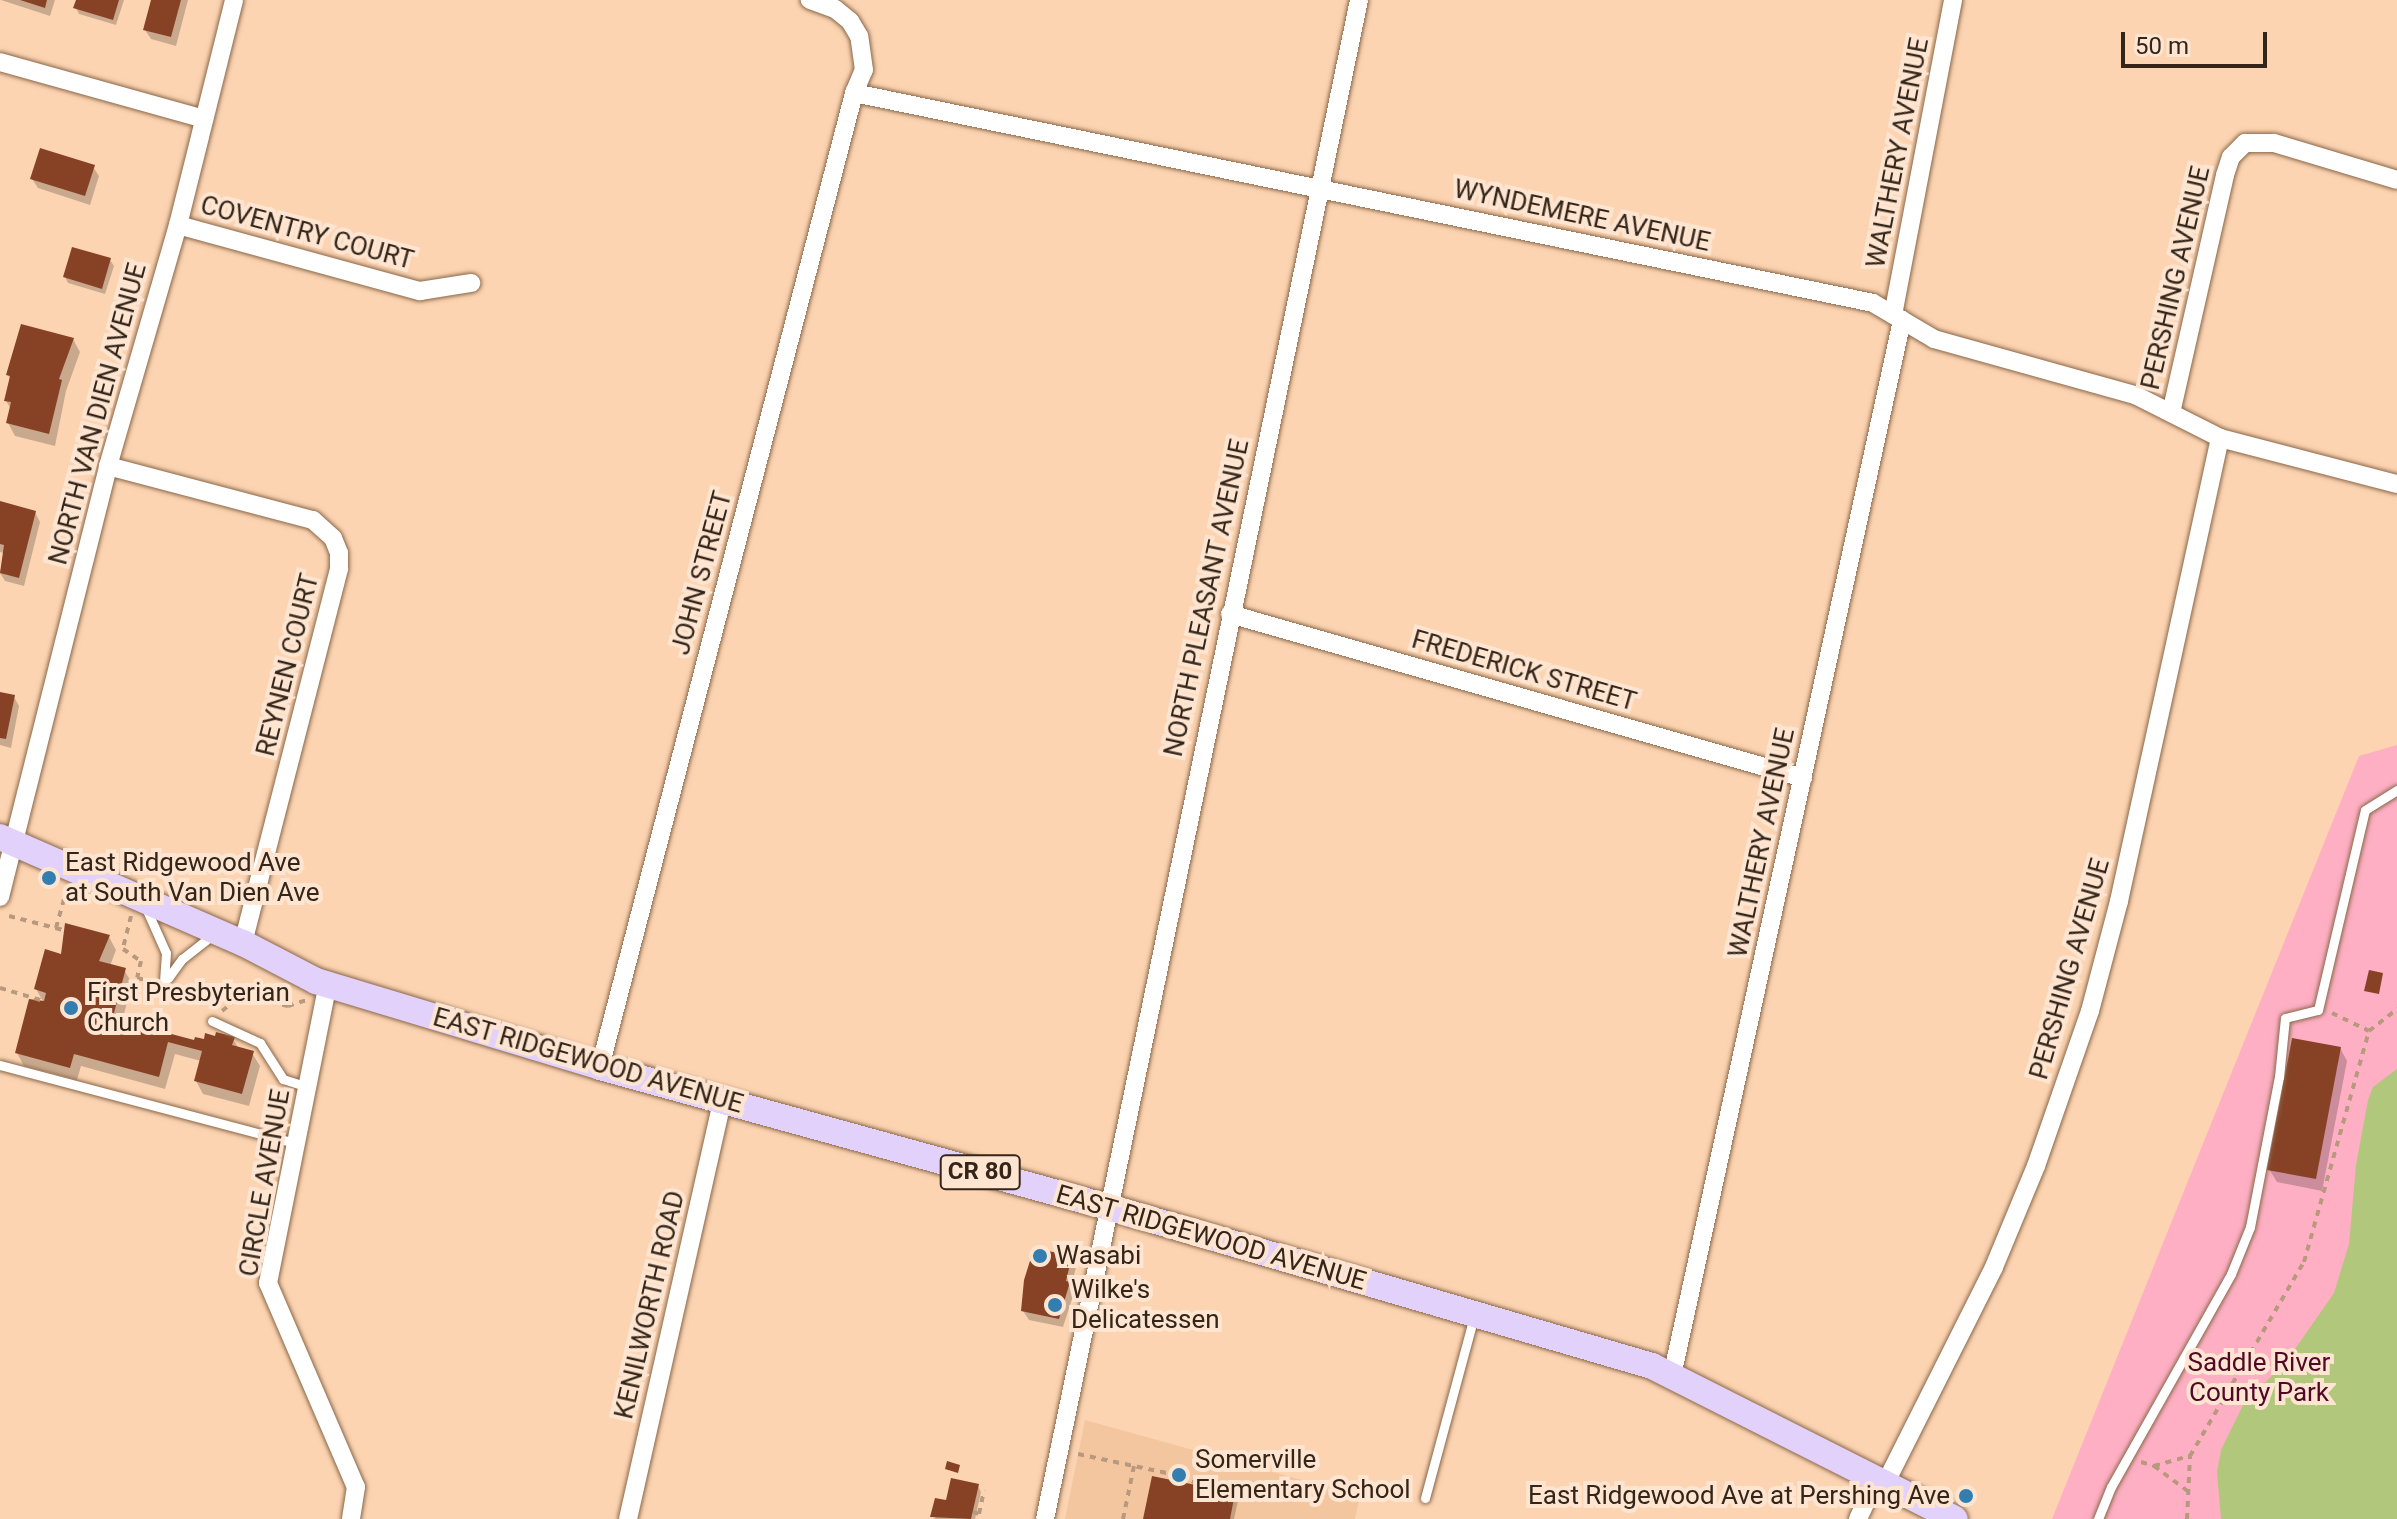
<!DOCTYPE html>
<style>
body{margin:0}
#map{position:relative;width:2397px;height:1519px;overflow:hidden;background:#fcd4b2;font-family:Roboto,sans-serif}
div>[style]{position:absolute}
.built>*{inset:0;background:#f4c69f}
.green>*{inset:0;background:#feafc4}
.water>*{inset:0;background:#b1c77b}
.shadow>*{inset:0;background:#0003}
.building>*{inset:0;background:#874226}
.path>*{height:4px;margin-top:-2px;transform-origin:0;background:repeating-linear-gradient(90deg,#b8997e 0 6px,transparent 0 12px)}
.roads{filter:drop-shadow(0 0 2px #8a6748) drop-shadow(0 0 2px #8a6748)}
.service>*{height:9px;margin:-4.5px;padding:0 4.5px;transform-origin:4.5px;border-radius:4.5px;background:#fff}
.minor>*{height:18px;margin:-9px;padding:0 9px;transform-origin:9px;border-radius:9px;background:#fff}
.primary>*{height:26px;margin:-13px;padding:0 13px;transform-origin:13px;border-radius:13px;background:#e2d1fb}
.dots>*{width:22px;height:22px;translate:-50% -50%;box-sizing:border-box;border:4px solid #fde5d1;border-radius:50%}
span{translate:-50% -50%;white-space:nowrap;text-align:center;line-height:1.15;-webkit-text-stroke:8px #fde5d1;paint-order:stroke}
.shield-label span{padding:2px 6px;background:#fde5d1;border:2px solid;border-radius:6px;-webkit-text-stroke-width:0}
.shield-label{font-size:24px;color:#342518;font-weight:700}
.street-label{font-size:26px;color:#342518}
.poi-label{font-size:26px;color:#342518}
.left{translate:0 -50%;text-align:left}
.right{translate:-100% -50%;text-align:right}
.park-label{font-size:26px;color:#510827}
.scale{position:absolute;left:2121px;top:32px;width:146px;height:36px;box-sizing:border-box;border:4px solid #342518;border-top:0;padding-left:10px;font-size:24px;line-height:28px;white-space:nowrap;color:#342518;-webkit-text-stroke:6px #fde5d1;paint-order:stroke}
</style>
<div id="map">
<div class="built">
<div style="clip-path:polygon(1085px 1420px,1360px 1496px,1355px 1519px,1065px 1519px)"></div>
</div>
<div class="green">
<div style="clip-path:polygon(2397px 745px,2397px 1519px,2052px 1519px,2359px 756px)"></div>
</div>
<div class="water">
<div style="clip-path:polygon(2397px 1069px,2397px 1519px,2221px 1519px,2217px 1472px,2221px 1450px,2244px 1403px,2286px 1362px,2334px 1293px,2349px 1244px,2356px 1165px,2368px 1100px,2373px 1087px)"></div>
</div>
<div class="shadow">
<div style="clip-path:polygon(1px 0,55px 0,50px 16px)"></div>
<div style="clip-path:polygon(78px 0,124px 0,116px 25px,79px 14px,76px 8px)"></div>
<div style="clip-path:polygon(153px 0,188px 0,176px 46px,151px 39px,145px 30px)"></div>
<div style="clip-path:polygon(93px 167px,99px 176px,90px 205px,38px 188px,32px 179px)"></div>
<div style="clip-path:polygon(110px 260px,114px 266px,105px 294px,68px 283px,65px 277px)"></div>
<div style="clip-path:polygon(73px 339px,80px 352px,66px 391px,55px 446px,15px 436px,8px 423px,11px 409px,6px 401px,11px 380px,8px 375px)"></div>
<div style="clip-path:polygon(0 503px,35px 512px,40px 522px,24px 586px,5px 581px,0 573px,4px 553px,0 552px)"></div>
<div style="clip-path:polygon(0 694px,14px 697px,19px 706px,11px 748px,0 745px)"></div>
<div style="clip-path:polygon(109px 937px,116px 950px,110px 966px,124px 970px,132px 983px,123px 1018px,134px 1021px,138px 1027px,195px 1042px,233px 1039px,239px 1049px,252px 1053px,260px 1066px,249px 1106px,203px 1094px,196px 1081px,201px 1061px,175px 1054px,165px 1089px,81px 1066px,77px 1080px,24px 1066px,17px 1053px,44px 1003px,36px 989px,62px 956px)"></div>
<div style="clip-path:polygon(2340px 1048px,2347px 1061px,2322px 1191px,2277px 1182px,2269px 1169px)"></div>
<div style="clip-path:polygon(1070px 1257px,1076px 1267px,1071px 1288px,1074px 1293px,1063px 1327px,1029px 1320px,1023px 1311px)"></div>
<div style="clip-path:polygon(978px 1486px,981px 1492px,975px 1519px,934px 1519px,947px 1502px)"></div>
<div style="clip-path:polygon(1234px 1495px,1238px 1501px,1234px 1519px,1145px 1519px)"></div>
</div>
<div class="building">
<div style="clip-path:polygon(20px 0,47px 0,45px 8px)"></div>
<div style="clip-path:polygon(76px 0,119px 0,113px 20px,73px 8px)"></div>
<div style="clip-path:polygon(151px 0,181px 0,171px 37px,143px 30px)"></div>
<div style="clip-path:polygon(40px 148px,95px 165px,85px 196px,30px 179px)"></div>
<div style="clip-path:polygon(72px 247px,111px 258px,102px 289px,63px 277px)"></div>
<div style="clip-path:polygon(21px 324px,74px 338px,59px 379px,62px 380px,49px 434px,6px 423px,11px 402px,4px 401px,10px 376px,6px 375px)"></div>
<div style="clip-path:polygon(0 501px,36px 511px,19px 578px,0 573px,4px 545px,0 544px)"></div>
<div style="clip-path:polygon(0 692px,15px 695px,6px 739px,0 738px)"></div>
<div style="clip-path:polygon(65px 923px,110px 935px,99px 961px,126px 968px,114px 1013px,135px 1019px,134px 1024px,194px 1040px,195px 1037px,204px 1039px,205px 1033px,215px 1036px,216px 1032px,235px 1037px,232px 1045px,254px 1051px,242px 1094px,194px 1081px,202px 1051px,168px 1042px,159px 1077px,74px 1054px,70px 1068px,15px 1053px,29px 999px,44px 1001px,46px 993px,34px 989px,45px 949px,61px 954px)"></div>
<div style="clip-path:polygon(2369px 970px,2383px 973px,2379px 994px,2364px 991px)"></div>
<div style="clip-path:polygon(2292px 1038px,2341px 1047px,2316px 1179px,2267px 1170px)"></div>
<div style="clip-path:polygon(1034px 1248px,1072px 1256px,1066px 1281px,1070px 1282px,1059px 1319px,1021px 1311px,1024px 1280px)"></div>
<div style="clip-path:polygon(947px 1461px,960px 1465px,958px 1473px,945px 1469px)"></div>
<div style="clip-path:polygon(1152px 1476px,1235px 1493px,1230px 1519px,1143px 1519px)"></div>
<div style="clip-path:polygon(951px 1478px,979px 1484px,971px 1519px,930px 1517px,935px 1498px,946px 1500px)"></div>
</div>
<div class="path">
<div style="left:9px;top:916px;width:56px;rotate:14.5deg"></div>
<div style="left:131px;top:916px;width:34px;rotate:104deg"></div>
<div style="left:123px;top:949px;width:22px;rotate:34deg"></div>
<div style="left:141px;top:961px;width:17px;rotate:103deg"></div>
<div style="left:137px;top:978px;width:13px;rotate:13deg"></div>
<div style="left:56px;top:928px;width:41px;rotate:-74.6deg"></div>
<div style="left:0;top:988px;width:46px;rotate:16.5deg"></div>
<div style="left:222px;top:1011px;width:19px;rotate:-39deg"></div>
<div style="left:237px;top:999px;width:10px;rotate:-11deg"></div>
<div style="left:247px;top:997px;width:42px;rotate:12.4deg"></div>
<div style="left:288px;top:1006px;width:20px;rotate:-18deg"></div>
<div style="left:2332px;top:1013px;width:41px;rotate:25.9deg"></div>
<div style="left:1078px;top:1454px;width:105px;rotate:12.1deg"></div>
<div style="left:1181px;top:1476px;width:23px;rotate:25deg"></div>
<div style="left:2141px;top:1462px;width:14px;rotate:17deg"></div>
<div style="left:2154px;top:1466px;width:44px;rotate:36.6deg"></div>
<div style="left:2154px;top:1466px;width:37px;rotate:-16deg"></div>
<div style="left:973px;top:1512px;width:6px;rotate:18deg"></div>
<div style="left:979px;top:1514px;width:24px;rotate:-78deg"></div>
<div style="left:1123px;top:1519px;width:54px;rotate:-78.3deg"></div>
<div style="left:2187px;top:1519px;width:63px;rotate:-87.3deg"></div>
<div style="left:2190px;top:1456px;width:225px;rotate:-59.6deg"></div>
<div style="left:2304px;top:1262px;width:240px;rotate:-74.3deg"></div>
<div style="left:2369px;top:1031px;width:36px;rotate:-38deg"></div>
</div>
<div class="roads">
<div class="service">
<div style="left:145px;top:906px;width:51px;rotate:65.9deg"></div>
<div style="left:166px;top:953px;width:31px;rotate:94deg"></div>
<div style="left:168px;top:978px;width:24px;rotate:-54deg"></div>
<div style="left:182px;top:959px;width:42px;rotate:-38.2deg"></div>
<div style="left:212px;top:1021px;width:53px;rotate:24.6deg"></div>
<div style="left:260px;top:1043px;width:43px;rotate:57.4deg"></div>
<div style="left:283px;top:1079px;width:26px;rotate:18deg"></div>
<div style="left:0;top:1065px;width:306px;rotate:14.8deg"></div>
<div style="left:1425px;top:1498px;width:188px;rotate:-74.9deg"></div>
<div style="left:2098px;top:1519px;width:35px;rotate:-68deg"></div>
<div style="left:2111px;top:1487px;width:244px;rotate:-60.6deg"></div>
<div style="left:2231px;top:1274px;width:51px;rotate:-68deg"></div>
<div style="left:2250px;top:1227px;width:153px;rotate:-79.1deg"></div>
<div style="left:2279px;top:1077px;width:59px;rotate:-84.2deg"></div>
<div style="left:2285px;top:1018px;width:34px;rotate:-14deg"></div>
<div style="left:2318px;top:1010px;width:205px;rotate:-76.8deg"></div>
<div style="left:2365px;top:810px;width:38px;rotate:-32deg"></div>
</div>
<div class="minor">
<div style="left:0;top:62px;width:212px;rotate:15.6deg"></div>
<div style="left:854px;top:93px;width:1040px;rotate:11.64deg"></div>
<div style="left:1873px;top:303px;width:71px;rotate:30.5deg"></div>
<div style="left:1934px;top:339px;width:209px;rotate:15.6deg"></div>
<div style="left:2135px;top:395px;width:95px;rotate:26.8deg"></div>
<div style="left:2220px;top:438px;width:183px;rotate:14.6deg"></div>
<div style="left:178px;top:225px;width:251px;rotate:15.3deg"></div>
<div style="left:420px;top:291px;width:52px;rotate:-8.9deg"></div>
<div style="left:1893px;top:315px;width:321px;rotate:-79.2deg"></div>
<div style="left:2171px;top:413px;width:244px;rotate:-77.2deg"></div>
<div style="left:2225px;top:175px;width:19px;rotate:-72deg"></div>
<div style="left:2231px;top:157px;width:20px;rotate:-45deg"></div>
<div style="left:2245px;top:143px;width:29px"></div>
<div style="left:2274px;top:143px;width:128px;rotate:16.7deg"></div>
<div style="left:108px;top:466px;width:212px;rotate:14.8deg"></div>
<div style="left:313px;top:520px;width:27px;rotate:42deg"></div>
<div style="left:333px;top:538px;width:16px;rotate:68deg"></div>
<div style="left:339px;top:553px;width:16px;rotate:90deg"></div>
<div style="left:339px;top:569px;width:386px;rotate:104.4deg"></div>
<div style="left:1230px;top:614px;width:596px;rotate:15.97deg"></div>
<div style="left:0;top:897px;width:444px;rotate:-75.9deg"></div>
<div style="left:108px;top:466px;width:251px;rotate:-73.8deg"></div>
<div style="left:178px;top:225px;width:232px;rotate:-76deg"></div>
<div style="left:328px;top:983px;width:306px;rotate:101.3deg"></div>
<div style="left:268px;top:1283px;width:222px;rotate:66.7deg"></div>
<div style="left:356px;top:1487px;width:32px;rotate:99deg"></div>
<div style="left:600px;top:1067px;width:1007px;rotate:-75.38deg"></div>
<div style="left:854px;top:93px;width:25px;rotate:-67deg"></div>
<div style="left:864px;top:70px;width:34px;rotate:-98deg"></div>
<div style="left:859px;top:36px;width:17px;rotate:-121deg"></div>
<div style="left:850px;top:21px;width:19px;rotate:-141deg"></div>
<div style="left:835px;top:9px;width:27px;rotate:-160deg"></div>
<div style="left:1672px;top:1376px;width:1081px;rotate:-77.71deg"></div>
<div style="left:1885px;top:1484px;width:243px;rotate:-63.3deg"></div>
<div style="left:1994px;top:1267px;width:109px;rotate:-67.4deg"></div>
<div style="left:2036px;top:1166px;width:164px;rotate:-70.8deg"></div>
<div style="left:2090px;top:1011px;width:114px;rotate:-75.2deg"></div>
<div style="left:2119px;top:901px;width:474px;rotate:-77.7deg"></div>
<div style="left:628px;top:1519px;width:427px;rotate:-77.3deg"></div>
<div style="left:1045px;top:1519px;width:1551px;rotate:-78.32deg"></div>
<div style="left:1858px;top:1519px;width:43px;rotate:-65.2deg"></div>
</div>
<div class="primary">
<div style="left:0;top:837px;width:265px;rotate:23.6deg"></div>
<div style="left:243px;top:943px;width:82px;rotate:27.5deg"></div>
<div style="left:316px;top:981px;width:297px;rotate:16.8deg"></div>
<div style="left:600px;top:1067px;width:527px;rotate:15.41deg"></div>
<div style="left:1108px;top:1207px;width:567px;rotate:16.29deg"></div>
<div style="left:1652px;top:1366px;width:339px;rotate:26.8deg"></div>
</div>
</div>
<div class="dots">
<div style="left:49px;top:878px;background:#337eb1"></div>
<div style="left:71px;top:1008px;background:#337eb1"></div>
<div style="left:1040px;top:1256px;background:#337eb1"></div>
<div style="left:1055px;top:1305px;background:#337eb1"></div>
<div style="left:1179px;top:1475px;background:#337eb1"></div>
<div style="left:1966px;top:1496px;background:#337eb1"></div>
</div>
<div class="shield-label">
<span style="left:980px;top:1172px">CR 80</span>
</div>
<div class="street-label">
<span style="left:1898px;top:153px;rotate:-79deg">WALTHERY AVENUE</span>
<span style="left:1582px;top:216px;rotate:12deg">WYNDEMERE AVENUE</span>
<span style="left:307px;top:233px;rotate:15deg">COVENTRY COURT</span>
<span style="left:2176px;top:278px;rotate:-77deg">PERSHING AVENUE</span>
<span style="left:98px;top:414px;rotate:-75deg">NORTH VAN DIEN AVENUE</span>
<span style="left:702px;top:573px;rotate:-75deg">JOHN STREET</span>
<span style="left:1207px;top:598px;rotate:-78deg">NORTH PLEASANT AVENUE</span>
<span style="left:288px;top:665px;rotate:-76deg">REYNEN COURT</span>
<span style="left:1524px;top:671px;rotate:16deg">FREDERICK STREET</span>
<span style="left:1762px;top:843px;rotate:-78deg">WALTHERY AVENUE</span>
<span style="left:2070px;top:969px;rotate:-74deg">PERSHING AVENUE</span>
<span style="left:588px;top:1061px;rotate:16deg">EAST RIDGEWOOD AVENUE</span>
<span style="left:265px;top:1183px;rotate:-80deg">CIRCLE AVENUE</span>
<span style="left:1211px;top:1238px;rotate:16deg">EAST RIDGEWOOD AVENUE</span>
<span style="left:650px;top:1305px;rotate:-77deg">KENILWORTH ROAD</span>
</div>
<div class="poi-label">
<span class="left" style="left:65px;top:878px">East Ridgewood Ave<br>at South Van Dien Ave</span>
<span class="left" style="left:87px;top:1008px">First Presbyterian<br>Church</span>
<span class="left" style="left:1056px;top:1256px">Wasabi</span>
<span class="left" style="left:1071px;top:1305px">Wilke's<br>Delicatessen</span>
<span class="left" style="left:1195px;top:1475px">Somerville<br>Elementary School</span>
<span class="right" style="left:1950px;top:1496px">East Ridgewood Ave at Pershing Ave</span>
</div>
<div class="park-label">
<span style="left:2259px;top:1378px">Saddle River<br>County Park</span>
</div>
<div class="scale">50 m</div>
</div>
